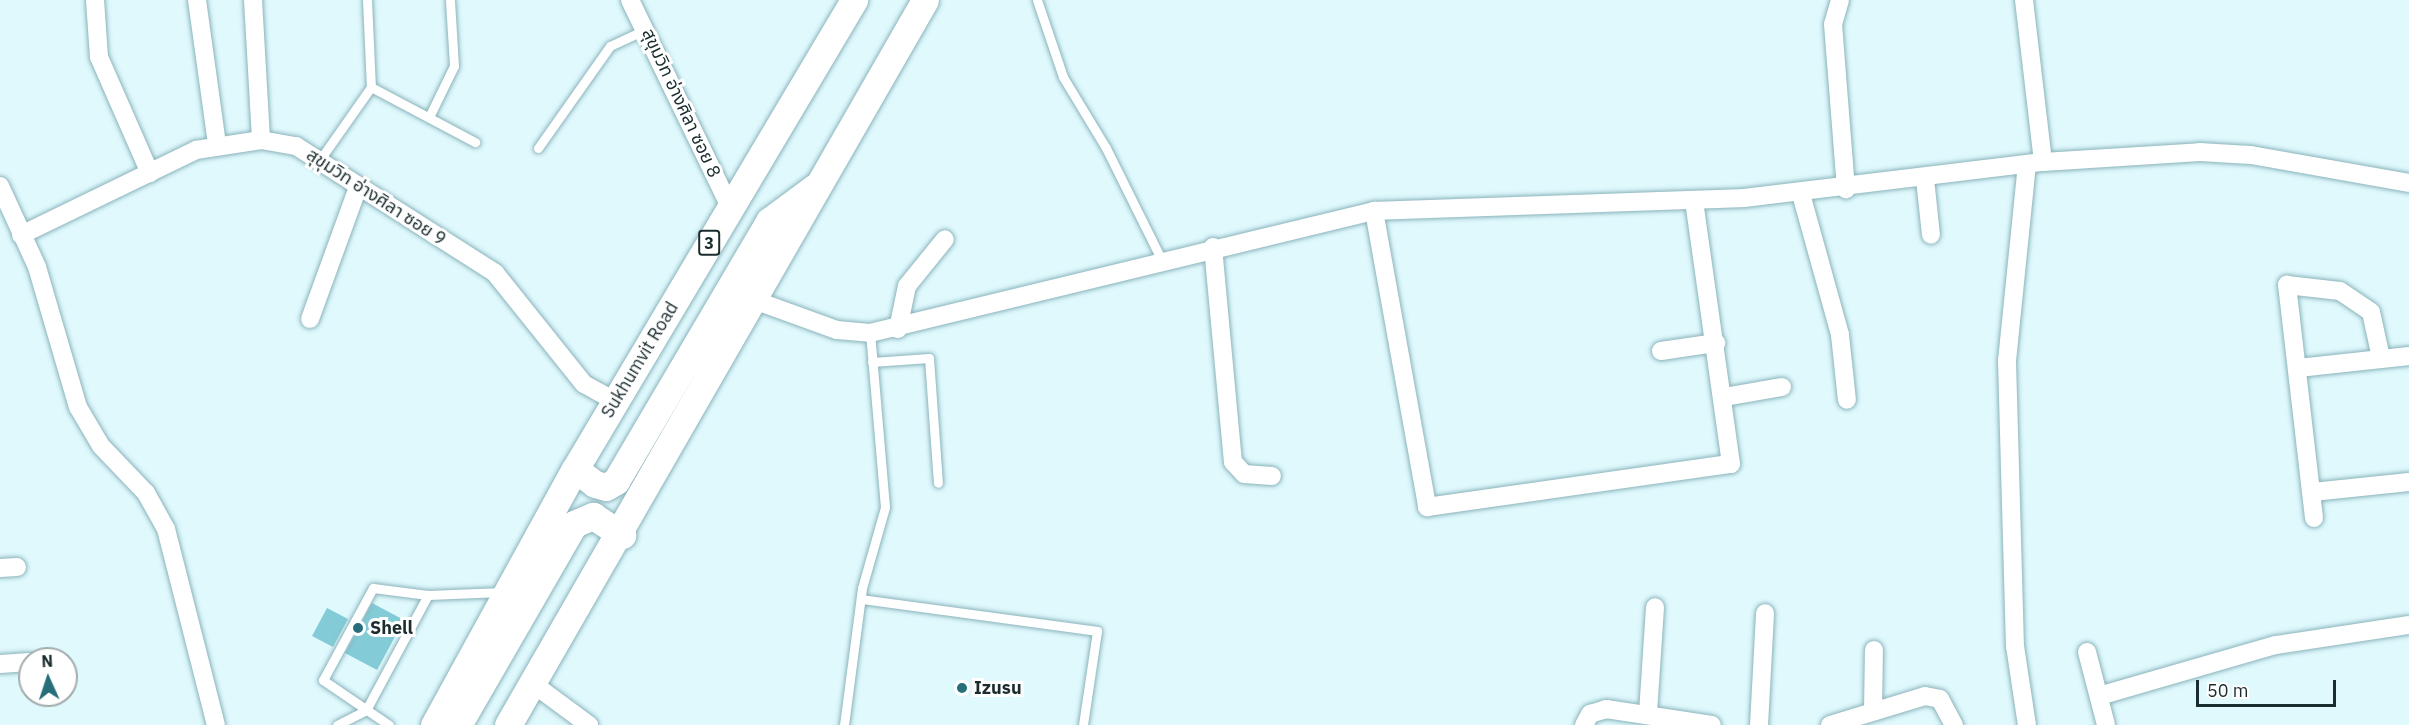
<!DOCTYPE html>
<meta charset="utf-8">
<style>
body{margin:0}
#map{position:relative;width:2409px;height:725px;overflow:hidden;background:#dff9fd;font-family:"IBM Plex Sans","Noto Sans Thai",sans-serif}
div>[style]{position:absolute}
.building>*{inset:0;background:#82cbd7}
.roads{filter:drop-shadow(0 0 2px #8ab3bb) drop-shadow(0 0 2px #8ab3bb)}
.service>*{height:9px;margin:-4.5px;padding:0 4.5px;transform-origin:4.5px;border-radius:4.5px;background:#fff}
.minor>*{height:18px;margin:-9px;padding:0 9px;transform-origin:9px;border-radius:9px;background:#fff}
.primary>*{height:27px;margin:-13.5px;padding:0 13.5px;transform-origin:13.5px;border-radius:13.5px;background:#fff}
.dots>*{width:16px;height:16px;translate:-50% -50%;box-sizing:border-box;border:3px solid #fff;border-radius:50%}
span{translate:-50% -50%;white-space:nowrap;text-align:center;line-height:1.15;-webkit-text-stroke:6px #fff;paint-order:stroke}
.shield-label span{padding:2px 4px;background:#fff;border:2px solid;border-radius:4px;-webkit-text-stroke-width:0}
.shield-label{font-size:16px;color:#1b2c2f;font-weight:700}
.street-label{font-size:18px;color:#1b2c2f}
.poi-label{font-size:18px;color:#1b2c2f;font-weight:700}
.left{translate:0 -50%;text-align:left}
.north{position:absolute;left:18px;top:647px;width:60px;height:60px;box-sizing:border-box;background:#fff;border:2px solid #a4abac;border-radius:50%;rotate:357deg;font-size:16px;font-weight:700;line-height:24px;text-align:center;color:#1b2c2f}
.north::after{content:'';display:block;margin:auto;width:21px;height:27px;background:#266e7a;clip-path:polygon(50% 0,100% 100%,50% 72%,0 100%)}
.scale{position:absolute;left:2196px;top:680px;width:140px;height:27px;box-sizing:border-box;border:3px solid #1b2c2f;border-top:0;padding-left:8px;font-size:18px;line-height:21px;white-space:nowrap;color:#1b2c2f;-webkit-text-stroke:4px #fff;paint-order:stroke}
</style>
<div id="map">
<div class="building">
<div style="clip-path:polygon(372px 603px,404px 620px,377px 670px,345px 653px)"></div>
<div style="clip-path:polygon(327px 608px,348px 619px,333px 647px,312px 636px)"></div>
</div>
<div class="roads">
<div class="service">
<div style="left:367px;top:0;width:87px;rotate:87.4deg"></div>
<div style="left:1037px;top:0;width:81px;rotate:71.3deg"></div>
<div style="left:1063px;top:77px;width:83px;rotate:58.8deg"></div>
<div style="left:1106px;top:148px;width:124px;rotate:63.6deg"></div>
<div style="left:429px;top:117px;width:57px;rotate:-63.9deg"></div>
<div style="left:454px;top:66px;width:66px;rotate:-93.5deg"></div>
<div style="left:538px;top:148px;width:125px;rotate:-54.8deg"></div>
<div style="left:610px;top:46px;width:40px;rotate:-25deg"></div>
<div style="left:319px;top:161px;width:90px;rotate:-54.9deg"></div>
<div style="left:371px;top:87px;width:118px;rotate:27.9deg"></div>
<div style="left:872px;top:362px;width:57px;rotate:-4deg"></div>
<div style="left:929px;top:358px;width:125px;rotate:85.9deg"></div>
<div style="left:861px;top:599px;width:238px;rotate:7.7deg"></div>
<div style="left:1097px;top:631px;width:95px;rotate:98.5deg"></div>
<div style="left:337px;top:725px;width:33px;rotate:-27deg"></div>
<div style="left:366px;top:710px;width:131px;rotate:-61.7deg"></div>
<div style="left:389px;top:725px;width:80px;rotate:-145.7deg"></div>
<div style="left:323px;top:680px;width:105px;rotate:-61.5deg"></div>
<div style="left:373px;top:588px;width:55px;rotate:7.3deg"></div>
<div style="left:428px;top:595px;width:74px;rotate:-2.3deg"></div>
<div style="left:844px;top:725px;width:138px;rotate:-82.5deg"></div>
<div style="left:862px;top:588px;width:84px;rotate:-74.1deg"></div>
<div style="left:885px;top:507px;width:175px;rotate:-94.9deg"></div>
</div>
<div class="minor">
<div style="left:95px;top:0;width:57px;rotate:86deg"></div>
<div style="left:99px;top:57px;width:127px;rotate:66.3deg"></div>
<div style="left:197px;top:0;width:146px;rotate:82.1deg"></div>
<div style="left:253px;top:0;width:140px;rotate:86.7deg"></div>
<div style="left:630px;top:0;width:230px;rotate:64.2deg"></div>
<div style="left:1840px;top:0;width:25px;rotate:106deg"></div>
<div style="left:1833px;top:24px;width:166px;rotate:85.5deg"></div>
<div style="left:2024px;top:0;width:163px;rotate:83.3deg"></div>
<div style="left:2027px;top:164px;width:198px;rotate:95.8deg"></div>
<div style="left:2007px;top:361px;width:285px;rotate:88.4deg"></div>
<div style="left:2015px;top:646px;width:80px;rotate:81.4deg"></div>
<div style="left:1925px;top:179px;width:56px;rotate:83.9deg"></div>
<div style="left:0;top:186px;width:89px;rotate:65.4deg"></div>
<div style="left:37px;top:267px;width:146px;rotate:73.7deg"></div>
<div style="left:78px;top:407px;width:45px;rotate:59.5deg"></div>
<div style="left:101px;top:446px;width:65px;rotate:46.2deg"></div>
<div style="left:146px;top:493px;width:41px;rotate:60.9deg"></div>
<div style="left:166px;top:529px;width:202px;rotate:75.7deg"></div>
<div style="left:1801px;top:194px;width:146px;rotate:74.5deg"></div>
<div style="left:1840px;top:335px;width:65px;rotate:83.9deg"></div>
<div style="left:1374px;top:211px;width:301px;rotate:79.8deg"></div>
<div style="left:1427px;top:507px;width:307px;rotate:-8.1deg"></div>
<div style="left:1731px;top:464px;width:266px;rotate:-98deg"></div>
<div style="left:21px;top:235px;width:195px;rotate:-25.9deg"></div>
<div style="left:196px;top:150px;width:66px;rotate:-8.7deg"></div>
<div style="left:261px;top:140px;width:36px;rotate:10deg"></div>
<div style="left:296px;top:146px;width:236px;rotate:32.5deg"></div>
<div style="left:495px;top:273px;width:142px;rotate:51.3deg"></div>
<div style="left:584px;top:384px;width:35px;rotate:29deg"></div>
<div style="left:1213px;top:247px;width:216px;rotate:84.7deg"></div>
<div style="left:1233px;top:462px;width:16px;rotate:47deg"></div>
<div style="left:1244px;top:474px;width:28px;rotate:4deg"></div>
<div style="left:754px;top:300px;width:88px;rotate:19.9deg"></div>
<div style="left:837px;top:330px;width:33px;rotate:5deg"></div>
<div style="left:870px;top:333px;width:519px;rotate:-13.61deg"></div>
<div style="left:1374px;top:211px;width:370px;rotate:-2deg"></div>
<div style="left:1744px;top:198px;width:301px;rotate:-6.9deg"></div>
<div style="left:2043px;top:162px;width:157px;rotate:-3.6deg"></div>
<div style="left:2200px;top:152px;width:51px;rotate:3.4deg"></div>
<div style="left:2251px;top:155px;width:160px;rotate:10deg"></div>
<div style="left:310px;top:319px;width:140px;rotate:-70deg"></div>
<div style="left:898px;top:329px;width:44px;rotate:-78.2deg"></div>
<div style="left:907px;top:286px;width:60px;rotate:-51deg"></div>
<div style="left:1661px;top:351px;width:56px;rotate:-8.3deg"></div>
<div style="left:2298px;top:368px;width:112px;rotate:-6.2deg"></div>
<div style="left:1724px;top:397px;width:59px;rotate:-9.8deg"></div>
<div style="left:2312px;top:492px;width:98px;rotate:-5.9deg"></div>
<div style="left:2314px;top:518px;width:235px;rotate:-96.6deg"></div>
<div style="left:2287px;top:285px;width:53px;rotate:6.5deg"></div>
<div style="left:2340px;top:291px;width:37px;rotate:34deg"></div>
<div style="left:2371px;top:312px;width:47px;rotate:77.7deg"></div>
<div style="left:0;top:568px;width:17px;rotate:-3deg"></div>
<div style="left:2087px;top:652px;width:75px;rotate:75.4deg"></div>
<div style="left:0;top:664px;width:30px;rotate:-4deg"></div>
<div style="left:532px;top:683px;width:71px;rotate:36.4deg"></div>
<div style="left:2099px;top:696px;width:184px;rotate:-16.1deg"></div>
<div style="left:2276px;top:645px;width:134px;rotate:-8.6deg"></div>
<div style="left:1873px;top:711px;width:61px;rotate:-89.1deg"></div>
<div style="left:1648px;top:713px;width:106px;rotate:-86.2deg"></div>
<div style="left:1584px;top:725px;width:13px;rotate:-61deg"></div>
<div style="left:1590px;top:714px;width:17px;rotate:-17deg"></div>
<div style="left:1606px;top:709px;width:107px;rotate:8.6deg"></div>
<div style="left:1759px;top:725px;width:112px;rotate:-86.9deg"></div>
<div style="left:1830px;top:725px;width:99px;rotate:-17deg"></div>
<div style="left:1925px;top:696px;width:15px;rotate:11deg"></div>
<div style="left:1940px;top:699px;width:30px;rotate:62deg"></div>
</div>
<div class="primary">
<div style="left:575px;top:469px;width:25px;rotate:37deg"></div>
<div style="left:595px;top:484px;width:11px;rotate:15deg"></div>
<div style="left:606px;top:487px;width:12px;rotate:-31deg"></div>
<div style="left:616px;top:481px;width:302px;rotate:-59.5deg"></div>
<div style="left:769px;top:221px;width:57px;rotate:-36.5deg"></div>
<div style="left:434px;top:725px;width:292px;rotate:-61.2deg"></div>
<div style="left:575px;top:469px;width:546px;rotate:-59.25deg"></div>
<div style="left:458px;top:725px;width:232px;rotate:-60deg"></div>
<div style="left:574px;top:524px;width:21px;rotate:-23deg"></div>
<div style="left:593px;top:516px;width:35px;rotate:33deg"></div>
<div style="left:508px;top:725px;width:836px;rotate:-60.09deg"></div>
</div>
</div>
<div class="dots">
<div style="left:358px;top:628px;background:#266e7a"></div>
<div style="left:962px;top:688px;background:#266e7a"></div>
</div>
<div class="shield-label">
<span style="left:709px;top:243px">3</span>
</div>
<div class="street-label">
<span style="left:681px;top:103px;rotate:65deg">สุขุมวิท อ่างศิลา ซอย 8</span>
<span style="left:376px;top:197px;rotate:33deg">สุขุมวิท อ่างศิลา ซอย 9</span>
<span style="left:640px;top:360px;rotate:-59deg">Sukhumvit Road</span>
</div>
<div class="poi-label">
<span class="left" style="left:370px;top:628px">Shell</span>
<span class="left" style="left:974px;top:688px">Izusu</span>
</div>
<div class="north">N</div>
<div class="scale">50 m</div>
</div>
